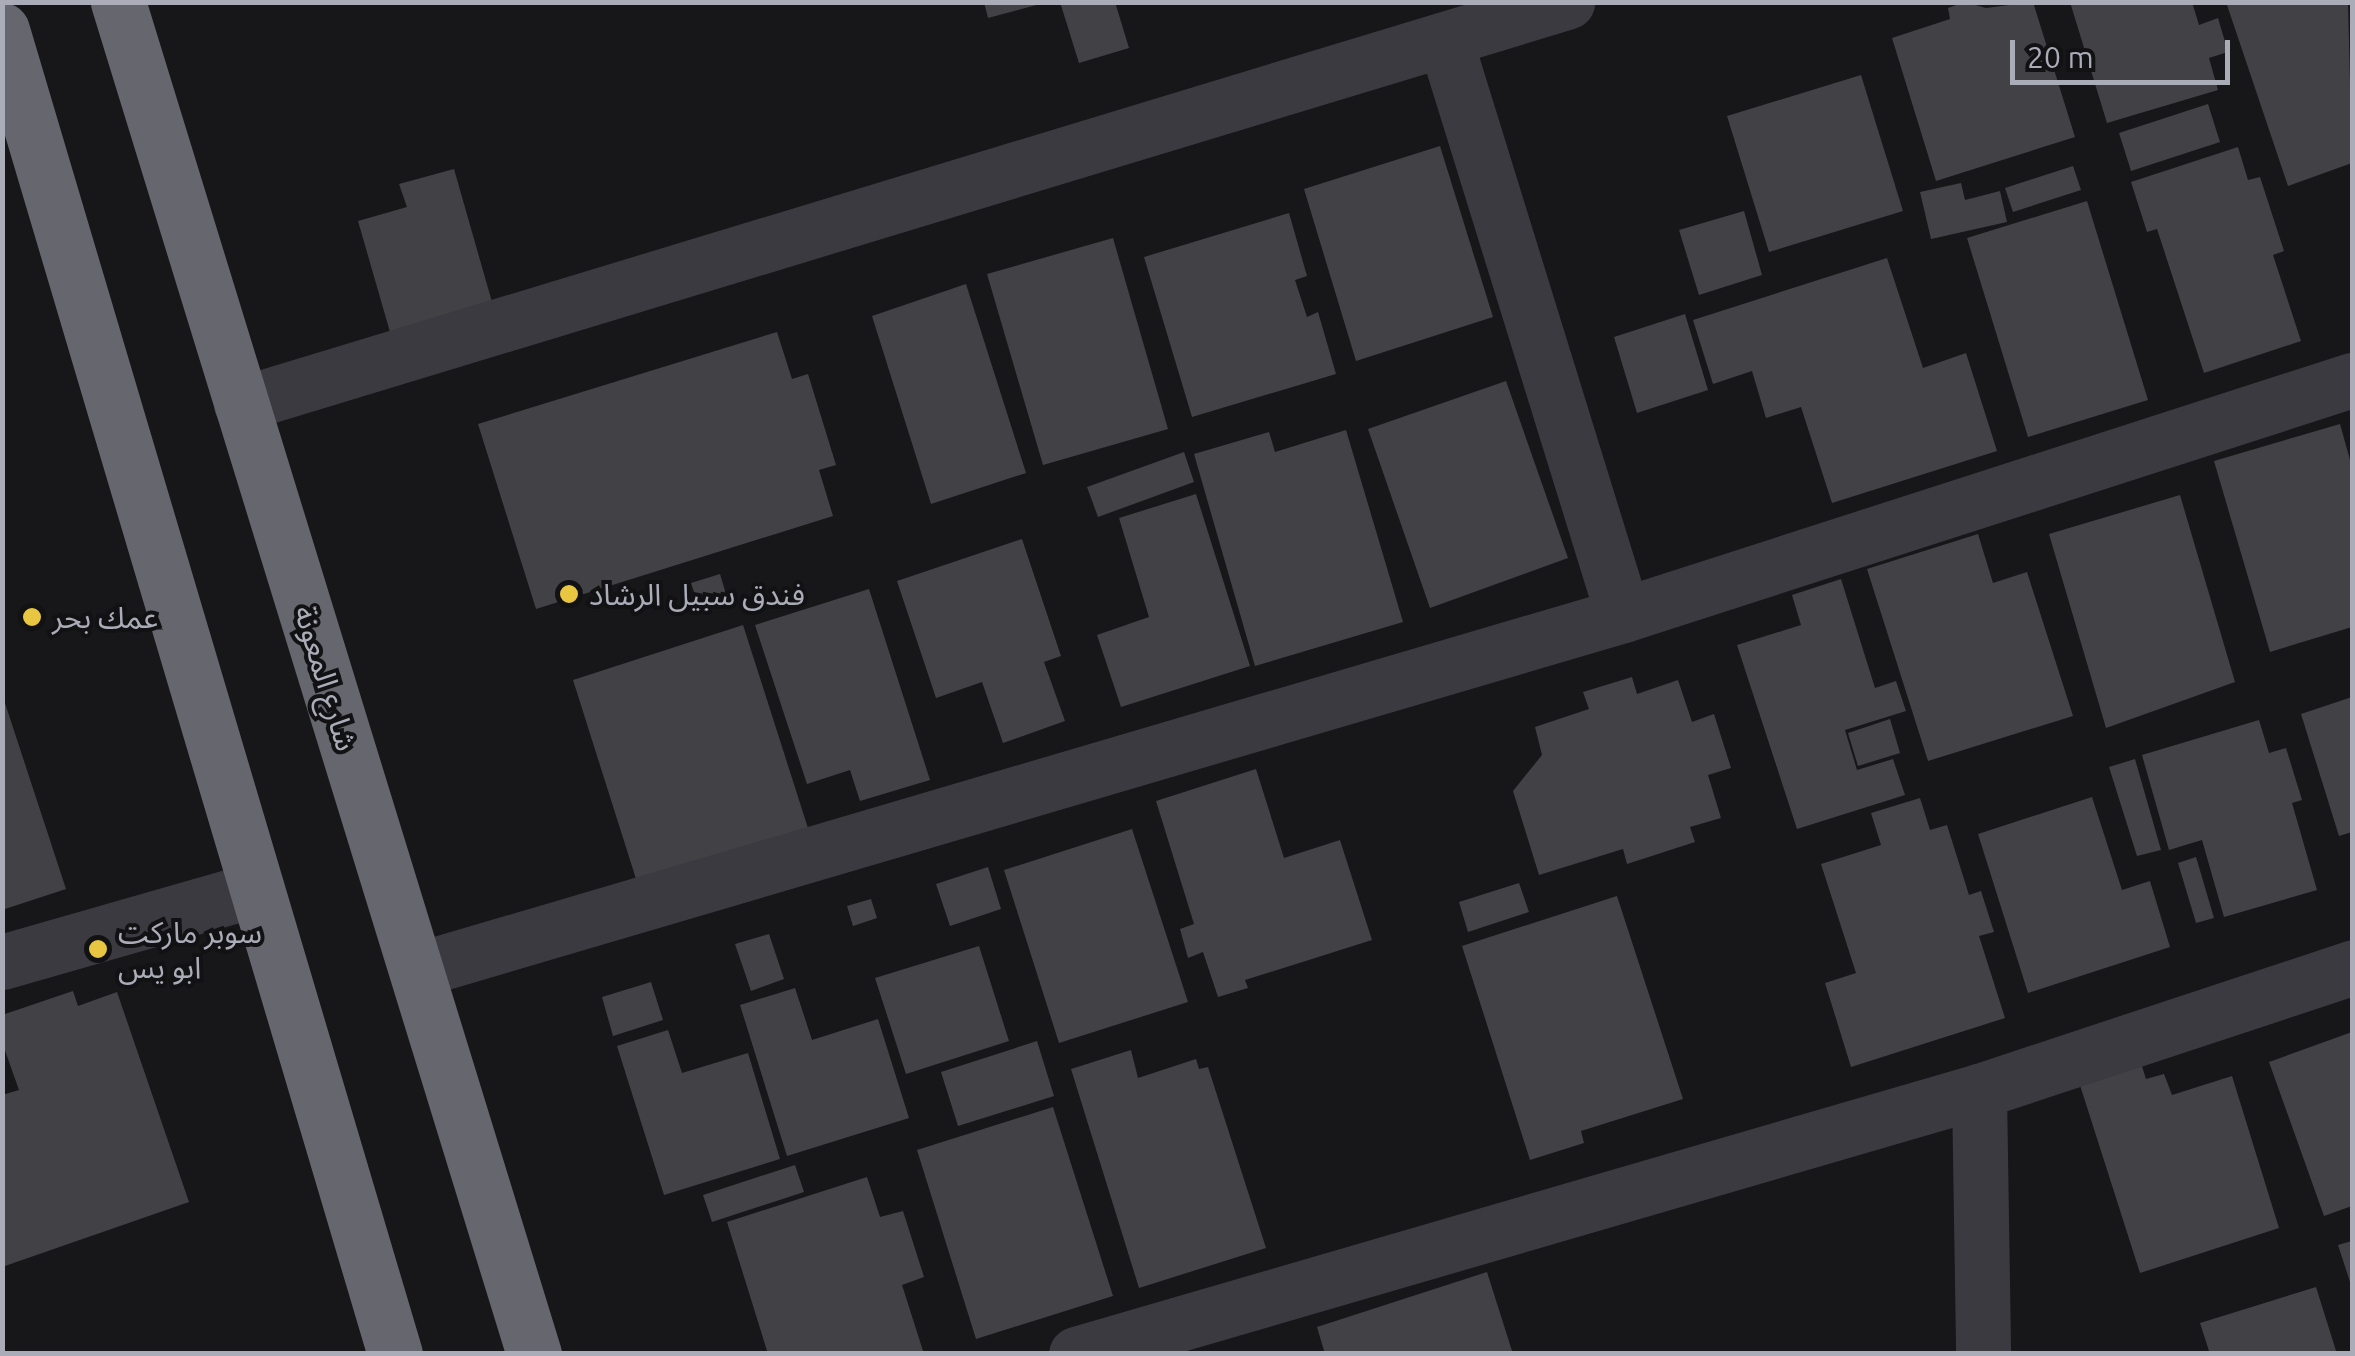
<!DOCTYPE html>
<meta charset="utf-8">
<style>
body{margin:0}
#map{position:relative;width:2355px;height:1356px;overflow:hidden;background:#171719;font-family:Ubuntu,"Noto Sans Arabic",sans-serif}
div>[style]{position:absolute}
.building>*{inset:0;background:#424146}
.street>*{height:55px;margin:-27.5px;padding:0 27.5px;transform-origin:27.5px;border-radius:27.5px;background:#3a3a40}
.highway>*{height:55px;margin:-27.5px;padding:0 27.5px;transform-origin:27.5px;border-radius:27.5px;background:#65666e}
.dots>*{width:28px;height:28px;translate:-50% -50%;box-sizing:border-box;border:5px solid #121214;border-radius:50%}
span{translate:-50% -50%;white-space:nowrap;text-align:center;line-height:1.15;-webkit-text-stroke:8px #121214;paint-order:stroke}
.poi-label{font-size:30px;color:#aaacb8}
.left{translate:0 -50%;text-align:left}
.street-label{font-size:30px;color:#aaacb8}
.frame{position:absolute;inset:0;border:5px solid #aaacb8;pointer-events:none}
.scale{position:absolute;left:2010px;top:40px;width:220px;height:45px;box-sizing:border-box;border:5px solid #aaacb8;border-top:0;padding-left:12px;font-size:30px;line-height:35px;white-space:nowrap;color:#aaacb8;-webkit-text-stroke:8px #121214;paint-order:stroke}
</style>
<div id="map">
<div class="building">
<div style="clip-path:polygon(984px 2px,1040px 2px,1040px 4px,988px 18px)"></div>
<div style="clip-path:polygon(1060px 2px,1115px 2px,1129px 48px,1079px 63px)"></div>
<div style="clip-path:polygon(1965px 2px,1986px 8px,2033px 2px,2075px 137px,1936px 181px,1892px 38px,1950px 19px,1948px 8px)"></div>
<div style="clip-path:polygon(2070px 2px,2192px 2px,2199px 25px,2218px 18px,2228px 52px,2209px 58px,2218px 90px,2107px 123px)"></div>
<div style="clip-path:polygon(2226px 2px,2348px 2px,2352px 163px,2288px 186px)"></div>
<div style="clip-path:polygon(1861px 75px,1903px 211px,1769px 252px,1727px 116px)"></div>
<div style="clip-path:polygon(2208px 104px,2220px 142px,2131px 171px,2119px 133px)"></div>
<div style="clip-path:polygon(1440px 146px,1493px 317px,1356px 361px,1304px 189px)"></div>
<div style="clip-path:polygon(2238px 147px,2248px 180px,2260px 177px,2284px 251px,2273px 255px,2301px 341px,2204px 373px,2157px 229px,2147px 232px,2131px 182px)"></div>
<div style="clip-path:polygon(2073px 166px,2081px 190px,2013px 212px,2005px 188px)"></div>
<div style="clip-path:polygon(454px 169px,492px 302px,390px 332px,358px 221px,407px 207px,399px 184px)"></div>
<div style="clip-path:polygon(1961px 183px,1965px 200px,2000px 191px,2007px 222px,1931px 239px,1920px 192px)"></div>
<div style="clip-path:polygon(2087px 201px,2148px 400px,2028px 437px,1967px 238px)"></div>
<div style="clip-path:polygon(1744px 211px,1762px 275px,1699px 295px,1679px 230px)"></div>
<div style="clip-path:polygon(1289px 213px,1307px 276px,1295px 280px,1307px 317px,1318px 312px,1336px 374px,1192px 417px,1144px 257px)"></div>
<div style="clip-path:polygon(1113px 238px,1168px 429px,1043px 465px,987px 274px)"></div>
<div style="clip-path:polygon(1887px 258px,1923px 368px,1966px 353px,1997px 451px,1832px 503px,1801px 407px,1766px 418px,1752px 371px,1713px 384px,1693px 320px)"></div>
<div style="clip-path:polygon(966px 284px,1026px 473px,931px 504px,872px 316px)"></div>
<div style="clip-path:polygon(1685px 314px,1708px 390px,1637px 413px,1614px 337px)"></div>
<div style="clip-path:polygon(777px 332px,792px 379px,808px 374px,836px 465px,819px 470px,833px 516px,536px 609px,478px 424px)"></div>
<div style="clip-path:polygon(1506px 381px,1568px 558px,1430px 608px,1368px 429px)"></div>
<div style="clip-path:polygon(2340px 424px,2352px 467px,2352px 627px,2270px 652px,2214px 461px)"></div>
<div style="clip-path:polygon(1346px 430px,1403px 622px,1255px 666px,1194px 454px,1269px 432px,1275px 452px)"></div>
<div style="clip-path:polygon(1184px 452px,1194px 482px,1098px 517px,1087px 487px)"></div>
<div style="clip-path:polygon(1196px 494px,1250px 666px,1121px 707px,1097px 635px,1149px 617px,1119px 518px)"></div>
<div style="clip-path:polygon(2180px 495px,2235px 682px,2106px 728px,2049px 534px)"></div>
<div style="clip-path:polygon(1978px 534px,1993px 583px,2027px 572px,2073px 716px,1928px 761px,1867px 569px)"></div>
<div style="clip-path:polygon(1022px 539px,1061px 656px,1044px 662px,1065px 721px,1003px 743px,982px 682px,936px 698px,897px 581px)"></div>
<div style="clip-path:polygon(720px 574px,729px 604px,701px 612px,691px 583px)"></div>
<div style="clip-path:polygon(1841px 579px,1875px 688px,1896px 681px,1906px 711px,1845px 730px,1857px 770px,1893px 759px,1905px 795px,1797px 829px,1737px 645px,1801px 625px,1792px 595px)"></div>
<div style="clip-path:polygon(869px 589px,930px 780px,860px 801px,850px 770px,807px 784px,755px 625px)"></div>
<div style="clip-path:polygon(743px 625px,808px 828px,637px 882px,573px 680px)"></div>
<div style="clip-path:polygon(1632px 677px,1637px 694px,1678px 680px,1692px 722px,1714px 714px,1731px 768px,1708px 775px,1721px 818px,1690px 827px,1695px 842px,1627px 864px,1623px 849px,1539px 875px,1513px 791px,1542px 755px,1535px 727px,1589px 709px,1583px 692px)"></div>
<div style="clip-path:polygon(2px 694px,66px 889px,2px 910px)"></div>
<div style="clip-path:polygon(2352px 697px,2352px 832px,2339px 836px,2301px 714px)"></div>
<div style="clip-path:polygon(1890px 719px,1900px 753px,1858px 766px,1848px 733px)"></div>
<div style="clip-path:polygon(2259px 720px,2269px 753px,2286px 748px,2302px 800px,2292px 803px,2317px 890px,2224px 917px,2202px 840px,2169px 850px,2142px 755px)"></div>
<div style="clip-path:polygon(2135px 759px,2161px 850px,2137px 856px,2109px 767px)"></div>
<div style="clip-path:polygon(1256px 769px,1284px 858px,1340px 840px,1372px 940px,1245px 980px,1248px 988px,1218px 997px,1203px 952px,1188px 958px,1180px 929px,1194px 924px,1156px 801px)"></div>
<div style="clip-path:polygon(2092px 797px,2122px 890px,2150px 881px,2170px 947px,2028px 993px,1978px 834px)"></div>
<div style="clip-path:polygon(1920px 798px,1930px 830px,1947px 825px,1969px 895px,1981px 891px,1994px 932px,1979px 936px,2005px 1018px,1851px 1067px,1825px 983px,1856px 973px,1821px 864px,1881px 845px,1871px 813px)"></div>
<div style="clip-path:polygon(1132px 829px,1188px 1002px,1059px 1043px,1004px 870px)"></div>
<div style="clip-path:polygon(2196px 857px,2214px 918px,2196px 923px,2178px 863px)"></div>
<div style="clip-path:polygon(988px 867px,1001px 909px,950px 926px,936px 884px)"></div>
<div style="clip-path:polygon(1519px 883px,1529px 912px,1468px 932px,1459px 902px)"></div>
<div style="clip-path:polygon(1617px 896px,1683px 1099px,1581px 1131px,1584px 1143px,1530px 1160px,1462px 946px)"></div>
<div style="clip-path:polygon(871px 899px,877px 918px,853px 926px,847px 906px)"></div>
<div style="clip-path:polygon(769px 934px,784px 979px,751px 991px,735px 944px)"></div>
<div style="clip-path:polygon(979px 946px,1009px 1041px,906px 1074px,875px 978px)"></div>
<div style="clip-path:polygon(651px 982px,663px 1020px,613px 1036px,602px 997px)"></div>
<div style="clip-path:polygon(795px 988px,812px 1040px,878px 1019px,909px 1118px,787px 1156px,740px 1005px)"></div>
<div style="clip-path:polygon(73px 991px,78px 1006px,117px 992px,189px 1202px,2px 1267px,2px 1095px,19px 1090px,2px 1042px,2px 1015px)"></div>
<div style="clip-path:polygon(668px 1030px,682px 1073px,748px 1053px,780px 1159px,664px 1195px,617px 1046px)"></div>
<div style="clip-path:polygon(2352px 1032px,2352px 1206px,2324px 1216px,2269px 1062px)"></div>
<div style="clip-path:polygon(1037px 1041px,1054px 1096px,958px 1126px,941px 1072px)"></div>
<div style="clip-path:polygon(1131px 1050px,1138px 1078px,1196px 1059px,1199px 1069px,1208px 1067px,1266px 1248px,1139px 1288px,1071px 1069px)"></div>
<div style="clip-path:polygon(2140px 1060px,2146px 1079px,2164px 1074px,2172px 1095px,2232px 1076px,2279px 1228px,2140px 1273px,2078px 1079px)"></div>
<div style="clip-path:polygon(1053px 1107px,1113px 1296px,976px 1339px,917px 1150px)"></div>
<div style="clip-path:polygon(795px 1165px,804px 1192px,712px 1222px,703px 1195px)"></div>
<div style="clip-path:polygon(867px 1177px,880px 1217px,903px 1211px,924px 1277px,902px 1285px,924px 1354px,768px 1354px,727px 1222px)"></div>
<div style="clip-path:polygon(2352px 1241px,2352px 1288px,2338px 1245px)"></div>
<div style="clip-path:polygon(1487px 1272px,1513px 1354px,1325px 1354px,1317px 1327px)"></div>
<div style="clip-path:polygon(2316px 1287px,2337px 1354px,2210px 1354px,2200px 1323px)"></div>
</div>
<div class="street">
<div style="left:1445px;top:40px;width:602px;rotate:72.8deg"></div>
<div style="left:241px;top:404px;width:1386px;rotate:-16.87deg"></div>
<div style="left:2px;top:962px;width:265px;rotate:-16deg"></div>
<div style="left:417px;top:970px;width:1257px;rotate:-16.4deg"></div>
<div style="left:1623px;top:615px;width:766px;rotate:-17.87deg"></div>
<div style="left:1979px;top:1091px;width:263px;rotate:89.1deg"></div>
<div style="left:1076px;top:1354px;width:941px;rotate:-16.24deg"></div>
<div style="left:1979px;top:1091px;width:393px;rotate:-18.3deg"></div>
</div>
<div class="highway">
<div style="left:118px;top:2px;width:1415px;rotate:72.9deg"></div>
<div style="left:2px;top:30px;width:1381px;rotate:73.47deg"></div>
</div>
<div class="dots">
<div style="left:569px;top:594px;background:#e8c641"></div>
<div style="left:32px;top:617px;background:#e8c641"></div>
<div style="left:98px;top:949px;background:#e8c641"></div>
</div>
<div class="poi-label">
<span class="left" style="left:589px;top:594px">فندق سبيل الرشاد</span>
<span class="left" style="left:52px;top:617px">عمك بحر</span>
<span class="left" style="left:118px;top:949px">سوبر ماركت<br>ابو يس</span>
</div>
<div class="street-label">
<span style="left:326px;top:678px;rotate:73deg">شارع المعونة</span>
</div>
<div class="frame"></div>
<div class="scale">20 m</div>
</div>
